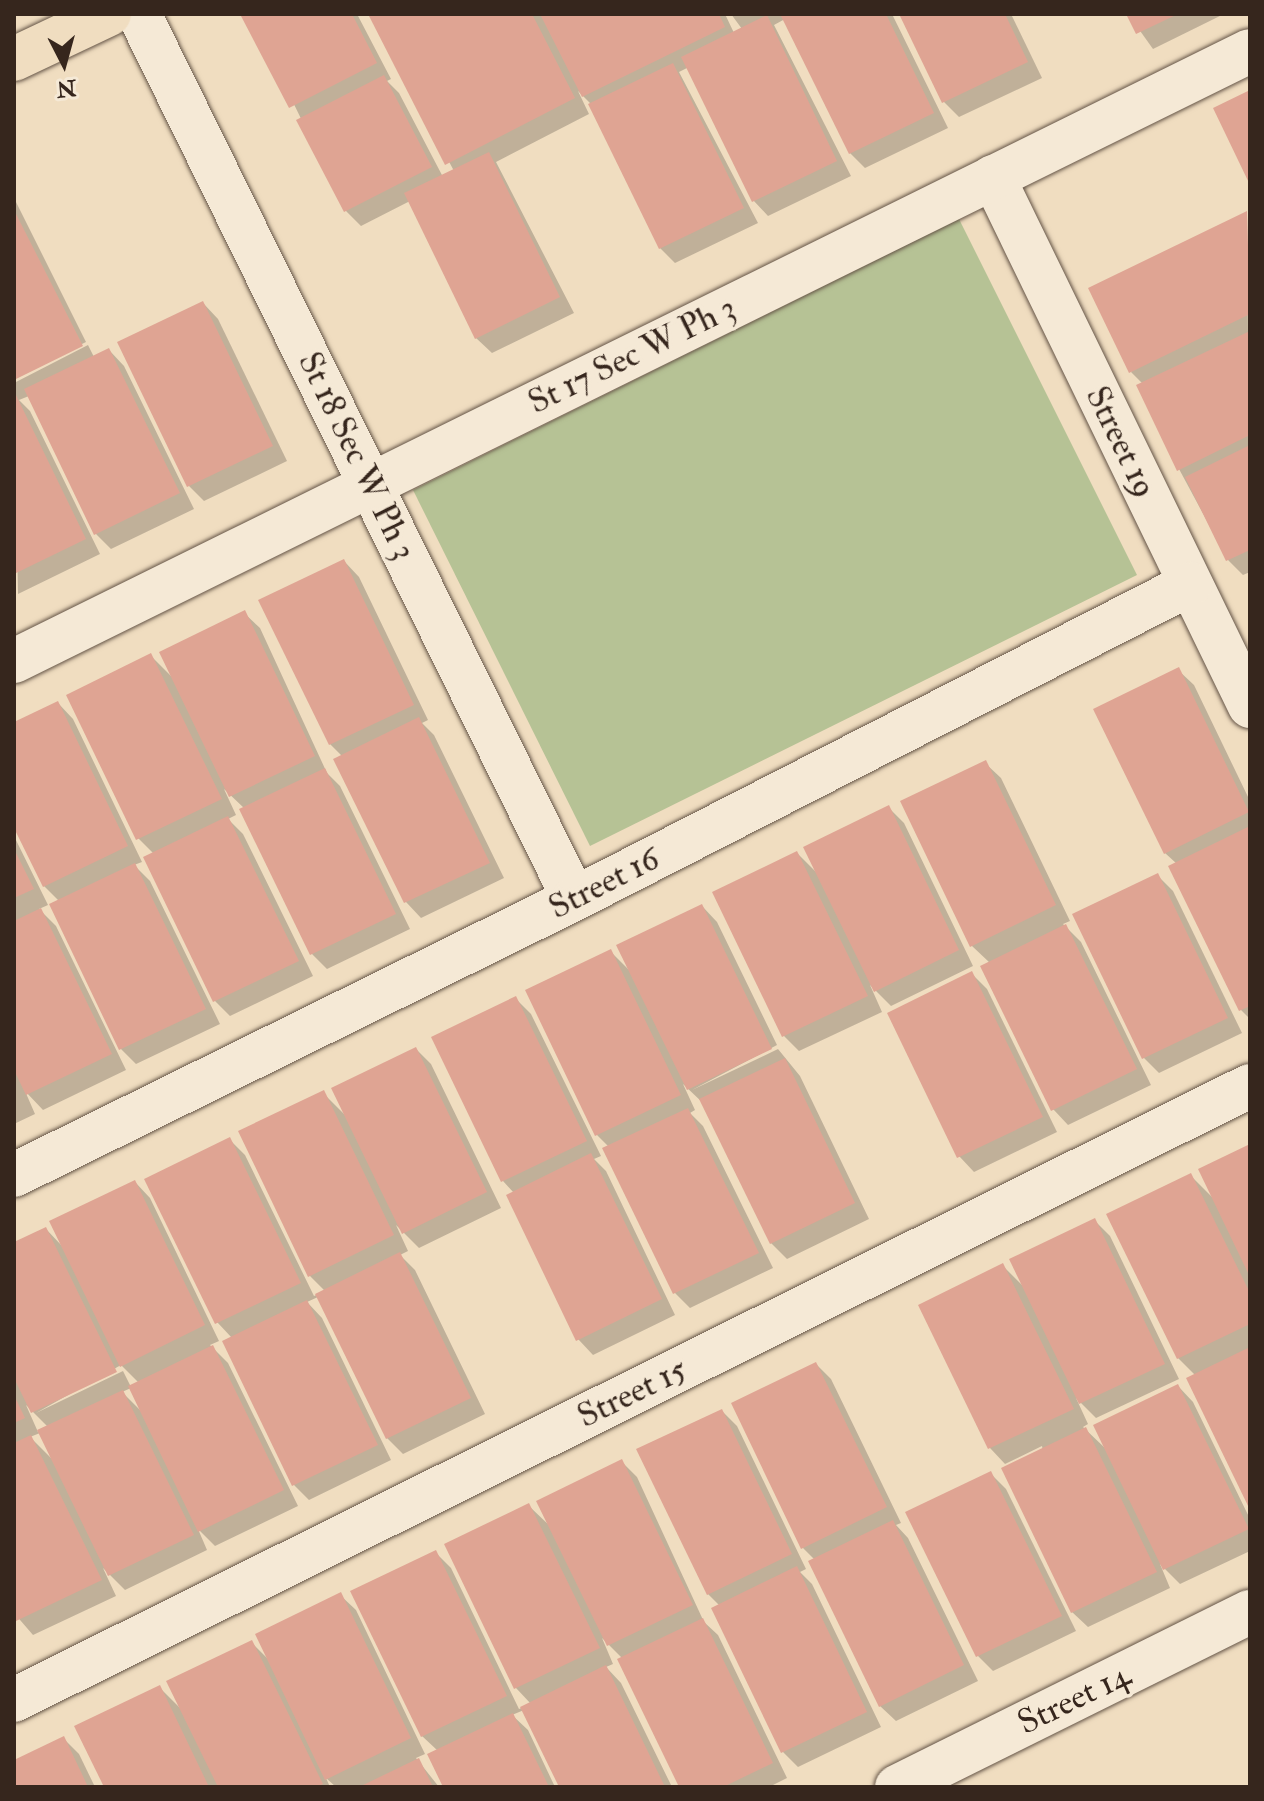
<!DOCTYPE html>
<style>
body{margin:0}
#map{position:relative;width:1264px;height:1801px;overflow:hidden;background:#f0ddc0;font-family:"IM FELL Double Pica",serif}
div>[style]{position:absolute}
.green>*{inset:0;background:#b6c295}
.shadow>*{inset:0;background:#0003}
.building>*{inset:0;background:#dfa493}
.roads{filter:drop-shadow(0 0 2px #645446) drop-shadow(0 0 2px #645446)}
.minor>*{height:44px;margin:-22px;padding:0 22px;transform-origin:22px;border-radius:22px;background:#f5e9d6}
.major>*{height:44px;margin:-22px;padding:0 22px;transform-origin:22px;border-radius:22px;background:#f0ddc0}
span{translate:-50% -50%;white-space:nowrap;text-align:center;line-height:1.15;-webkit-text-stroke:7px #f5e9d6;paint-order:stroke}
.street-label{font-size:34px;color:#36261d}
.frame{position:absolute;inset:0;border:16px solid #36261d;pointer-events:none}
.north{position:absolute;left:24px;top:24px;width:80px;height:80px;-webkit-text-stroke:6px #f5e9d6;paint-order:stroke;rotate:174deg;font-size:22px;font-weight:700;line-height:32px;text-align:center;color:#36261d}
.north::after{content:'';display:block;margin:auto;width:28px;height:36px;background:#36261d;clip-path:polygon(50% 0,100% 100%,50% 72%,0 100%)}
</style>
<div id="map">
<div class="green">
<div style="clip-path:polygon(959px 219px,1137px 575px,590px 846px,413px 490px)"></div>
</div>
<div class="shadow">
<div style="clip-path:polygon(250px 14px,357px 14px,391px 79px,387px 81px,399px 93px,443px 177px,454px 171px,370px 14px,725px 14px,734px 33px,742px 29px,731px 14px,892px 14px,948px 128px,865px 168px,850px 153px,785px 19px,774px 25px,851px 176px,768px 216px,753px 200px,689px 67px,679px 72px,758px 223px,675px 263px,660px 248px,591px 104px,578px 91px,589px 114px,496px 162px,574px 313px,492px 353px,476px 338px,410px 201px,361px 226px,346px 211px)"></div>
<div style="clip-path:polygon(901px 14px,1011px 14px,1042px 78px,959px 117px,944px 102px)"></div>
<div style="clip-path:polygon(1128px 14px,1224px 14px,1153px 49px)"></div>
<div style="clip-path:polygon(14px 198px,86px 342px,14px 378px)"></div>
<div style="clip-path:polygon(1247px 214px,1250px 572px,1243px 575px,1228px 560px,1179px 469px,1143px 384px,1131px 372px)"></div>
<div style="clip-path:polygon(203px 303px,218px 319px,287px 461px,204px 501px,189px 486px,120px 343px)"></div>
<div style="clip-path:polygon(88px 345px,94px 357px,109px 350px,124px 366px,194px 509px,111px 549px,96px 534px,29px 396px,19px 400px,30px 411px,100px 554px,18px 594px,14px 383px)"></div>
<div style="clip-path:polygon(344px 561px,359px 577px,428px 720px,422px 723px,434px 735px,504px 878px,421px 918px,406px 902px,336px 760px,342px 756px,330px 744px)"></div>
<div style="clip-path:polygon(244px 613px,260px 628px,327px 773px,340px 786px,410px 929px,327px 969px,312px 954px,245px 809px,224px 789px,236px 815px,228px 819px,243px 834px,313px 976px,230px 1016px,215px 1001px,146px 858px,154px 854px,138px 838px,151px 656px,173px 678px)"></div>
<div style="clip-path:polygon(1178px 670px,1194px 685px,1250px 801px,1250px 1019px,1241px 1010px,1177px 864px,1165px 853px)"></div>
<div style="clip-path:polygon(58px 703px,73px 719px,142px 862px,134px 865px,150px 881px,220px 1024px,136px 1064px,121px 1049px,60px 902px,44px 886px,14px 823px,14px 725px)"></div>
<div style="clip-path:polygon(985px 763px,1001px 778px,1070px 921px,1063px 924px,1081px 942px,1151px 1085px,1068px 1125px,1053px 1109px,990px 963px,972px 946px)"></div>
<div style="clip-path:polygon(889px 808px,904px 823px,973px 966px,891px 1006px,870px 985px,882px 1012px,799px 1051px,784px 1036px,797px 853px,818px 874px)"></div>
<div style="clip-path:polygon(14px 836px,48px 905px,39px 909px,56px 926px,126px 1070px,43px 1110px,25px 1091px,35px 1114px,14px 1124px)"></div>
<div style="clip-path:polygon(1157px 875px,1173px 891px,1242px 1033px,1159px 1073px,1144px 1058px,1075px 915px)"></div>
<div style="clip-path:polygon(702px 906px,717px 922px,777px 1045px,692px 1090px,778px 1049px,800px 1076px,869px 1219px,787px 1259px,771px 1243px,704px 1104px,683px 1084px,695px 1110px,690px 1113px,703px 1126px,773px 1268px,690px 1308px,675px 1293px,609px 1147px,597px 1135px,610px 951px,631px 972px)"></div>
<div style="clip-path:polygon(972px 974px,987px 989px,1057px 1132px,974px 1172px,959px 1156px)"></div>
<div style="clip-path:polygon(515px 998px,531px 1014px,601px 1156px,594px 1159px,606px 1171px,675px 1315px,593px 1355px,578px 1339px,514px 1193px,503px 1181px)"></div>
<div style="clip-path:polygon(416px 1049px,431px 1064px,501px 1208px,419px 1248px,396px 1225px,408px 1251px,400px 1255px,415px 1270px,485px 1414px,403px 1454px,387px 1438px,318px 1297px,307px 1302px,322px 1318px,391px 1460px,309px 1500px,294px 1485px,232px 1338px,217px 1322px,230px 1140px,245px 1155px,314px 1296px,325px 1291px,310px 1276px,323px 1093px,345px 1115px)"></div>
<div style="clip-path:polygon(1250px 1146px,1250px 1505px,1196px 1376px,1178px 1358px,1191px 1176px,1212px 1197px)"></div>
<div style="clip-path:polygon(evenodd,135px 1182px,150px 1198px,219px 1341px,210px 1345px,228px 1363px,298px 1506px,215px 1546px,198px 1529px,207px 1550px,125px 1590px,103px 1568px,116px 1596px,33px 1635px,14px 1613px,14px 1245px,46px 1229px,63px 1247px,135px 1182px,121px 1365px,139px 1383px,131px 1387px,123px 1371px,36px 1413px,121px 1365px,135px 1182px,131px 1388px,141px 1411px,122px 1392px,131px 1388px,135px 1182px,26px 1405px,48px 1427px,38px 1432px,26px 1405px,135px 1182px,40px 1433px,53px 1460px,30px 1437px,40px 1433px)"></div>
<div style="clip-path:polygon(1094px 1220px,1110px 1236px,1179px 1379px,1096px 1418px,1076px 1398px,1088px 1424px,1083px 1427px,1106px 1449px,1178px 1386px,1193px 1402px,1250px 1519px,1250px 1551px,1180px 1584px,1160px 1564px,1170px 1588px,1088px 1627px,1072px 1612px,1042px 1446px,1005px 1464px,990px 1448px,920px 1306px,1003px 1266px,1023px 1286px)"></div>
<div style="clip-path:polygon(816px 1364px,831px 1379px,901px 1523px,896px 1525px,908px 1538px,978px 1681px,896px 1721px,880px 1706px,815px 1560px,803px 1548px)"></div>
<div style="clip-path:polygon(722px 1411px,737px 1426px,806px 1569px,800px 1572px,812px 1584px,881px 1727px,798px 1767px,783px 1752px,714px 1609px,720px 1606px,708px 1594px)"></div>
<div style="clip-path:polygon(622px 1462px,637px 1477px,704px 1622px,718px 1635px,787px 1778px,769px 1787px,681px 1787px,623px 1659px,602px 1638px,613px 1664px,606px 1667px,621px 1683px,672px 1787px,562px 1787px,524px 1710px,512px 1715px,528px 1730px,555px 1787px,445px 1787px,438px 1751px,422px 1736px,435px 1552px,451px 1568px,519px 1709px,531px 1704px,516px 1688px,529px 1506px,551px 1527px)"></div>
<div style="clip-path:polygon(990px 1473px,1006px 1489px,1076px 1631px,993px 1671px,978px 1656px)"></div>
<div style="clip-path:polygon(340px 1595px,356px 1610px,425px 1754px,416px 1758px,439px 1787px,336px 1787px,326px 1778px,330px 1787px,106px 1787px,159px 1687px,181px 1709px,251px 1642px,269px 1660px)"></div>
<div style="clip-path:polygon(63px 1738px,79px 1754px,95px 1787px,14px 1787px,14px 1762px)"></div>
</div>
<div class="building">
<div style="clip-path:polygon(246px 14px,352px 14px,377px 63px,289px 108px,241px 16px)"></div>
<div style="clip-path:polygon(368px 14px,532px 14px,575px 98px,445px 165px)"></div>
<div style="clip-path:polygon(540px 14px,719px 14px,725px 27px,582px 97px)"></div>
<div style="clip-path:polygon(780px 14px,886px 14px,934px 113px,849px 154px)"></div>
<div style="clip-path:polygon(899px 14px,1005px 14px,1028px 62px,942px 103px)"></div>
<div style="clip-path:polygon(1126px 14px,1178px 14px,1136px 34px)"></div>
<div style="clip-path:polygon(767px 15px,837px 161px,752px 202px,681px 57px)"></div>
<div style="clip-path:polygon(673px 63px,744px 208px,659px 249px,588px 104px)"></div>
<div style="clip-path:polygon(384px 75px,432px 167px,344px 212px,296px 120px)"></div>
<div style="clip-path:polygon(1250px 90px,1250px 185px,1213px 108px)"></div>
<div style="clip-path:polygon(489px 152px,560px 297px,475px 339px,404px 193px)"></div>
<div style="clip-path:polygon(14px 210px,83px 346px,14px 380px)"></div>
<div style="clip-path:polygon(1247px 211px,1250px 314px,1129px 373px,1088px 288px)"></div>
<div style="clip-path:polygon(203px 301px,273px 446px,187px 487px,117px 342px)"></div>
<div style="clip-path:polygon(1250px 331px,1250px 435px,1177px 471px,1136px 385px)"></div>
<div style="clip-path:polygon(109px 348px,180px 493px,94px 535px,24px 389px)"></div>
<div style="clip-path:polygon(14px 391px,86px 539px,14px 574px)"></div>
<div style="clip-path:polygon(1250px 445px,1250px 550px,1226px 561px,1185px 477px)"></div>
<div style="clip-path:polygon(344px 559px,414px 705px,329px 745px,258px 600px)"></div>
<div style="clip-path:polygon(245px 610px,315px 756px,229px 797px,159px 652px)"></div>
<div style="clip-path:polygon(151px 653px,222px 799px,136px 840px,66px 695px)"></div>
<div style="clip-path:polygon(1179px 667px,1249px 812px,1164px 854px,1093px 709px)"></div>
<div style="clip-path:polygon(58px 701px,128px 846px,43px 887px,14px 828px,14px 722px)"></div>
<div style="clip-path:polygon(419px 717px,490px 863px,404px 903px,333px 759px)"></div>
<div style="clip-path:polygon(986px 760px,1056px 905px,970px 947px,900px 801px)"></div>
<div style="clip-path:polygon(325px 768px,396px 914px,310px 955px,239px 809px)"></div>
<div style="clip-path:polygon(889px 805px,959px 950px,874px 992px,803px 847px)"></div>
<div style="clip-path:polygon(228px 816px,299px 961px,213px 1002px,143px 857px)"></div>
<div style="clip-path:polygon(1250px 826px,1250px 1006px,1239px 1011px,1168px 866px)"></div>
<div style="clip-path:polygon(14px 849px,34px 889px,14px 898px)"></div>
<div style="clip-path:polygon(797px 851px,868px 996px,782px 1037px,712px 892px)"></div>
<div style="clip-path:polygon(135px 863px,206px 1009px,119px 1050px,49px 904px)"></div>
<div style="clip-path:polygon(1158px 873px,1228px 1018px,1142px 1059px,1072px 914px)"></div>
<div style="clip-path:polygon(702px 904px,772px 1049px,687px 1090px,616px 945px)"></div>
<div style="clip-path:polygon(41px 908px,112px 1054px,26px 1095px,14px 1070px,14px 921px)"></div>
<div style="clip-path:polygon(1066px 924px,1137px 1069px,1051px 1111px,980px 966px)"></div>
<div style="clip-path:polygon(611px 949px,681px 1095px,595px 1136px,525px 990px)"></div>
<div style="clip-path:polygon(972px 971px,1043px 1117px,957px 1158px,887px 1013px)"></div>
<div style="clip-path:polygon(516px 996px,587px 1141px,501px 1182px,431px 1037px)"></div>
<div style="clip-path:polygon(416px 1047px,487px 1192px,402px 1234px,331px 1088px)"></div>
<div style="clip-path:polygon(785px 1058px,855px 1203px,770px 1244px,699px 1099px)"></div>
<div style="clip-path:polygon(324px 1090px,394px 1235px,308px 1277px,238px 1131px)"></div>
<div style="clip-path:polygon(688px 1108px,759px 1253px,673px 1294px,602px 1148px)"></div>
<div style="clip-path:polygon(230px 1137px,301px 1283px,215px 1324px,144px 1179px)"></div>
<div style="clip-path:polygon(1250px 1144px,1250px 1277px,1198px 1169px)"></div>
<div style="clip-path:polygon(591px 1153px,662px 1299px,576px 1341px,506px 1195px)"></div>
<div style="clip-path:polygon(1191px 1173px,1250px 1293px,1250px 1324px,1177px 1359px,1106px 1214px)"></div>
<div style="clip-path:polygon(135px 1180px,205px 1325px,120px 1367px,49px 1221px)"></div>
<div style="clip-path:polygon(1095px 1218px,1165px 1364px,1079px 1404px,1009px 1259px)"></div>
<div style="clip-path:polygon(46px 1227px,117px 1372px,31px 1413px,14px 1378px,14px 1242px)"></div>
<div style="clip-path:polygon(400px 1252px,471px 1398px,386px 1439px,315px 1294px)"></div>
<div style="clip-path:polygon(1003px 1263px,1074px 1409px,988px 1449px,918px 1305px)"></div>
<div style="clip-path:polygon(307px 1300px,378px 1445px,292px 1486px,222px 1341px)"></div>
<div style="clip-path:polygon(213px 1345px,284px 1490px,198px 1532px,128px 1386px)"></div>
<div style="clip-path:polygon(1250px 1347px,1250px 1510px,1186px 1378px)"></div>
<div style="clip-path:polygon(816px 1362px,887px 1507px,801px 1549px,731px 1403px)"></div>
<div style="clip-path:polygon(1178px 1384px,1249px 1529px,1163px 1570px,1093px 1425px)"></div>
<div style="clip-path:polygon(123px 1390px,194px 1535px,108px 1576px,37px 1430px)"></div>
<div style="clip-path:polygon(14px 1395px,25px 1418px,14px 1423px)"></div>
<div style="clip-path:polygon(722px 1409px,792px 1554px,707px 1595px,636px 1449px)"></div>
<div style="clip-path:polygon(1086px 1427px,1157px 1572px,1071px 1613px,1001px 1468px)"></div>
<div style="clip-path:polygon(31px 1435px,102px 1580px,16px 1621px,14px 1443px)"></div>
<div style="clip-path:polygon(622px 1459px,693px 1605px,607px 1646px,536px 1501px)"></div>
<div style="clip-path:polygon(991px 1471px,1062px 1616px,976px 1657px,905px 1512px)"></div>
<div style="clip-path:polygon(529px 1503px,600px 1648px,514px 1689px,444px 1544px)"></div>
<div style="clip-path:polygon(893px 1520px,964px 1665px,879px 1707px,808px 1561px)"></div>
<div style="clip-path:polygon(436px 1550px,507px 1696px,421px 1737px,350px 1591px)"></div>
<div style="clip-path:polygon(797px 1566px,867px 1712px,781px 1753px,711px 1608px)"></div>
<div style="clip-path:polygon(341px 1592px,411px 1738px,325px 1780px,255px 1634px)"></div>
<div style="clip-path:polygon(703px 1618px,773px 1763px,723px 1787px,679px 1787px,617px 1659px)"></div>
<div style="clip-path:polygon(252px 1640px,323px 1784px,317px 1787px,218px 1787px,166px 1681px)"></div>
<div style="clip-path:polygon(606px 1665px,665px 1787px,559px 1787px,520px 1707px)"></div>
<div style="clip-path:polygon(160px 1685px,209px 1787px,104px 1787px,74px 1726px)"></div>
<div style="clip-path:polygon(513px 1713px,549px 1787px,443px 1787px,427px 1754px)"></div>
<div style="clip-path:polygon(64px 1736px,88px 1787px,14px 1787px,14px 1760px)"></div>
<div style="clip-path:polygon(419px 1758px,433px 1787px,359px 1787px)"></div>
</div>
<div class="roads">
<div class="minor">
<div style="left:139px;top:14px;width:986px;rotate:63.82deg"></div>
<div style="left:993px;top:177px;width:588px;rotate:64.09deg"></div>
<div style="left:14px;top:661px;width:1378px;rotate:-26.27deg"></div>
<div style="left:14px;top:1175px;width:624px;rotate:-26.24deg"></div>
<div style="left:574px;top:899px;width:692px;rotate:-27.08deg"></div>
<div style="left:14px;top:1700px;width:1380px;rotate:-26.42deg"></div>
<div style="left:897px;top:1787px;width:394px;rotate:-26.4deg"></div>
</div>
<div class="major">
<div style="left:14px;top:59px;width:105px;rotate:-25.3deg"></div>
</div>
</div>
<div class="street-label">
<span style="left:632px;top:355px;rotate:-26deg">St 17 Sec W Ph 3</span>
<span style="left:1121px;top:442px;rotate:64deg">Street 19</span>
<span style="left:357px;top:456px;rotate:64deg">St 18 Sec W Ph 3</span>
<span style="left:604px;top:883px;rotate:-27deg">Street 16</span>
<span style="left:632px;top:1393px;rotate:-26deg">Street 15</span>
<span style="left:1074px;top:1699px;rotate:-26deg">Street 14</span>
</div>
<div class="frame"></div>
<div class="north">N</div>
</div>
